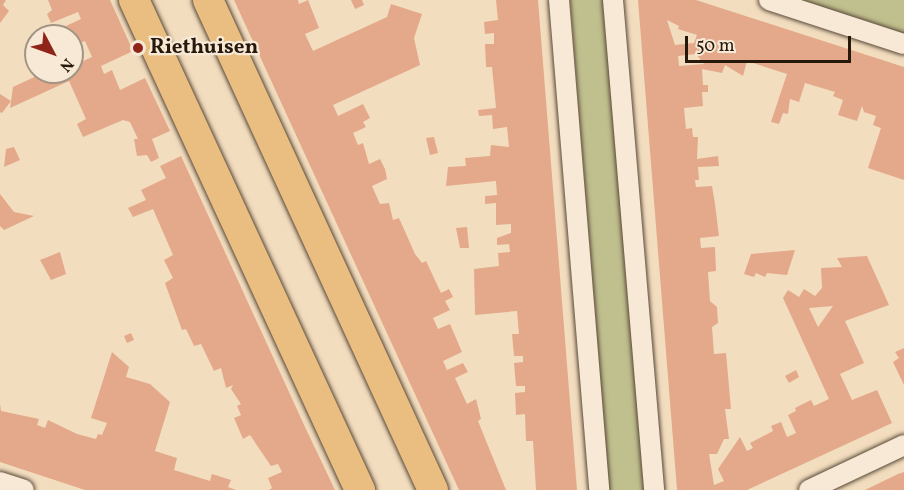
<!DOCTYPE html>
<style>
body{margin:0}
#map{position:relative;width:904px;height:490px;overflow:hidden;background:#f3ddbf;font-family:Vollkorn,serif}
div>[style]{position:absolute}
.green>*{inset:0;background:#c0bf8e}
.building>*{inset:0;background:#e3a98a}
.roads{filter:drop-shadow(0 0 2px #594938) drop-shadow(0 0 2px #594938)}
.street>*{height:20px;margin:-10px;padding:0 10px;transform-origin:10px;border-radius:10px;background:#f7e9d5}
.primary>*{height:30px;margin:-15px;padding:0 15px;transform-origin:15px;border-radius:15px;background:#eabe80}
.dots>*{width:16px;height:16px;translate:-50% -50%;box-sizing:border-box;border:3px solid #f7e9d5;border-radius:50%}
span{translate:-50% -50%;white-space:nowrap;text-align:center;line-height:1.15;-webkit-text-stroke:4.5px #f7e9d5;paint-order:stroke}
.poi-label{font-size:21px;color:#26180b;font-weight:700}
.left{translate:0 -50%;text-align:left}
.north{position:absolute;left:24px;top:24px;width:60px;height:60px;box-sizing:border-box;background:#f7e9d5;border:2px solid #a39584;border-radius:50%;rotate:131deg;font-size:16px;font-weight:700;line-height:24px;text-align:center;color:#26180b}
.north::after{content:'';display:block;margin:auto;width:21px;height:27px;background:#8f2418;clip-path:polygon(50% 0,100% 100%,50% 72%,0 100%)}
.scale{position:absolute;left:685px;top:36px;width:166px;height:27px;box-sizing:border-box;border:3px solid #26180b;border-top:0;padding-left:8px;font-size:18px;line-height:21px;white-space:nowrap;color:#26180b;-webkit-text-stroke:4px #f7e9d5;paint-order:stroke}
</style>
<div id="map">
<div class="green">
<div style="clip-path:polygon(570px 0,606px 0,646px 490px,609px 490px)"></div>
<div style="clip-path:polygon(798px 0,904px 0,904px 34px)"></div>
</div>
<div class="building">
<div style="clip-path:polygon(0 0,6px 0,3px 5px,9px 11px,0 23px)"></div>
<div style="clip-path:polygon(48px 0,110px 0,133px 51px,101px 66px,104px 74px,112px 70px,120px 90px,145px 78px,170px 131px,152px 139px,159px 158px,151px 162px,147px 155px,137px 156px,134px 139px,138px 139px,130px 122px,123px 120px,83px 137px,77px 124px,86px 119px,69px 81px,10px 108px,13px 87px,45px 72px,72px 72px,72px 59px,79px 58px,81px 62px,92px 57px,85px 41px,72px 47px,72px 36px,55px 36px,53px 32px,81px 19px,78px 12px,51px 23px,47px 14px,52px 10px)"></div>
<div style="clip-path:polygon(234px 0,298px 0,299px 4px,308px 0,319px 28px,305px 34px,313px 51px,387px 17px,391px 4px,422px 14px,414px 38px,420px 65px,333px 105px,338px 116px,363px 104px,370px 118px,363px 122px,366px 127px,353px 133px,358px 145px,363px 143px,369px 164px,380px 159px,385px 169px,387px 179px,372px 186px,380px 204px,389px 203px,393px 220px,399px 218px,415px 254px,422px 263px,426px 261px,441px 293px,449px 289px,453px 297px,445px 301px,450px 310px,433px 318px,438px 329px,450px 324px,462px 352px,443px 361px,447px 370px,463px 363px,468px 372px,455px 378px,467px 404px,476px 399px,481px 419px,478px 421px,506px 490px,459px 490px)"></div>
<div style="clip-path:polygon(351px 0,362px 0,364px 5px,355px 9px)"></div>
<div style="clip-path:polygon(496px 0,538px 0,577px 490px,536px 490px,533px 441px,526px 441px,525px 414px,516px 415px,515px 393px,525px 392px,525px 386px,516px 386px,514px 363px,523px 362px,523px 356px,514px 356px,512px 334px,519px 334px,517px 311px,475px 315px,474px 269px,499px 266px,498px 253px,510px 252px,509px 244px,497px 245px,497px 238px,511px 233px,511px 224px,496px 225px,496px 203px,485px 204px,485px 196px,497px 195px,496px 181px,446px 186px,448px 167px,466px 166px,465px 158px,490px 156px,491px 145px,509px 147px,507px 127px,493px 129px,492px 115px,479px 116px,478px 110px,496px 108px,492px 67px,486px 67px,485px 44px,494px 44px,494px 33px,485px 34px,484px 22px,498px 20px)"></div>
<div style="clip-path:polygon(evenodd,638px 0,696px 0,904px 67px,904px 180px,868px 168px,881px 128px,873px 125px,876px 116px,864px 112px,862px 106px,857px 121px,838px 115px,843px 100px,833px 96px,835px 92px,805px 83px,799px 102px,790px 99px,788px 114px,783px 113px,779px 124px,771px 122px,787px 74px,747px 61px,743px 76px,725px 65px,722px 73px,702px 69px,703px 85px,708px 85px,708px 92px,702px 92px,703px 106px,684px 108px,686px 129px,692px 128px,693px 137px,698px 137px,697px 159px,718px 156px,719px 166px,698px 167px,699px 180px,695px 180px,696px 187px,712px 186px,715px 204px,719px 236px,700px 238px,701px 248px,715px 247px,716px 271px,708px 272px,710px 301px,717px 307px,718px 323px,712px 327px,714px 354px,726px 353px,731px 409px,725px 409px,729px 439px,724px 439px,717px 454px,709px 454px,714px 485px,724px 481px,718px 469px,740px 437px,747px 451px,753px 448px,750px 443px,773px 431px,771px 426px,781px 422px,787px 437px,796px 433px,788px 415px,796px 411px,795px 408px,811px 400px,814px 406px,829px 399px,783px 298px,788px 290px,799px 297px,804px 289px,815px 296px,822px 288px,821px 268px,842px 267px,837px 258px,867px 256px,889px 305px,845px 321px,864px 363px,840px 374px,852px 400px,877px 390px,892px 423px,747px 490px,677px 490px,638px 0,667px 20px,679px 26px,678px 29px,697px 35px,694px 43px,675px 45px,667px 20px,638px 0,696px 54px,704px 64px,679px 66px,678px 56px,696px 54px,638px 0,833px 306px,818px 327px,809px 308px,833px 306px)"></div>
<div style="clip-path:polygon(0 94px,11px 101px,2px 113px,0 112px)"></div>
<div style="clip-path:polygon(434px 137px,438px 153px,430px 155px,426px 138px)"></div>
<div style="clip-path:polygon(14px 147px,20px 160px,4px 167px,6px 149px)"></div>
<div style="clip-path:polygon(181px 156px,305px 427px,335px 490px,269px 490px,272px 488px,268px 478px,282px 472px,278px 464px,271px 466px,250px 435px,243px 439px,234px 418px,241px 415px,237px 406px,241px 404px,231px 389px,233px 385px,226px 388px,221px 368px,214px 371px,201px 344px,194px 346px,186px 329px,182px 330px,165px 283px,173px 278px,164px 260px,173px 255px,153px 209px,133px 217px,128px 208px,146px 200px,141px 190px,166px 178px,160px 166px)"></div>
<div style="clip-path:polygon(0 194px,14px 212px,34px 216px,4px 230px,0 226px)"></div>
<div style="clip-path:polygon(467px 227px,469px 248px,460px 248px,456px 228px)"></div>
<div style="clip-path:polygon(795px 250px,787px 275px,767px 273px,765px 277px,756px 273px,754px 277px,744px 274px,751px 254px)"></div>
<div style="clip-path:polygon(60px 252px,66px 274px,51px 280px,40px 260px)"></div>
<div style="clip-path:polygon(131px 333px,134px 340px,127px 343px,124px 336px)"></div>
<div style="clip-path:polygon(904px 348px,904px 385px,893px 362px,899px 358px,895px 352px)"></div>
<div style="clip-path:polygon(112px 352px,129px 367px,126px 377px,150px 384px,170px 402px,155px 451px,177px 458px,174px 470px,210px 481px,212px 474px,231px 480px,228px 487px,236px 490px,85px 490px,0 462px,0 404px,1px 411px,39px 419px,37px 425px,45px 428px,48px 420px,77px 434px,96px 439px,98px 434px,102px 435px,107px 423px,91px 418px)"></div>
<div style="clip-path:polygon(796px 370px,799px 377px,789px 383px,785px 376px)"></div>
<div style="clip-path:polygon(904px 472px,904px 490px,865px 490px,898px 474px)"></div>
</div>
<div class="roads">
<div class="street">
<div style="left:559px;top:0;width:492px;rotate:85.3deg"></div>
<div style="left:613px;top:0;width:492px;rotate:85.2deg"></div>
<div style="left:769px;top:0;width:142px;rotate:18.1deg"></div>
<div style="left:0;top:482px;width:25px;rotate:18deg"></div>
<div style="left:809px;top:490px;width:105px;rotate:-25.3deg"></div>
</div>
<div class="primary">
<div style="left:134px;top:0;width:540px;rotate:65.24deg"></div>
<div style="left:208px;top:0;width:539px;rotate:65.34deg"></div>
</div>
</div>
<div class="dots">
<div style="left:138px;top:48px;background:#8f2418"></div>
</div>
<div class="poi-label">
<span class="left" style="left:150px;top:48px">Riethuisen</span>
</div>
<div class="north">N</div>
<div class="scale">50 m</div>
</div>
